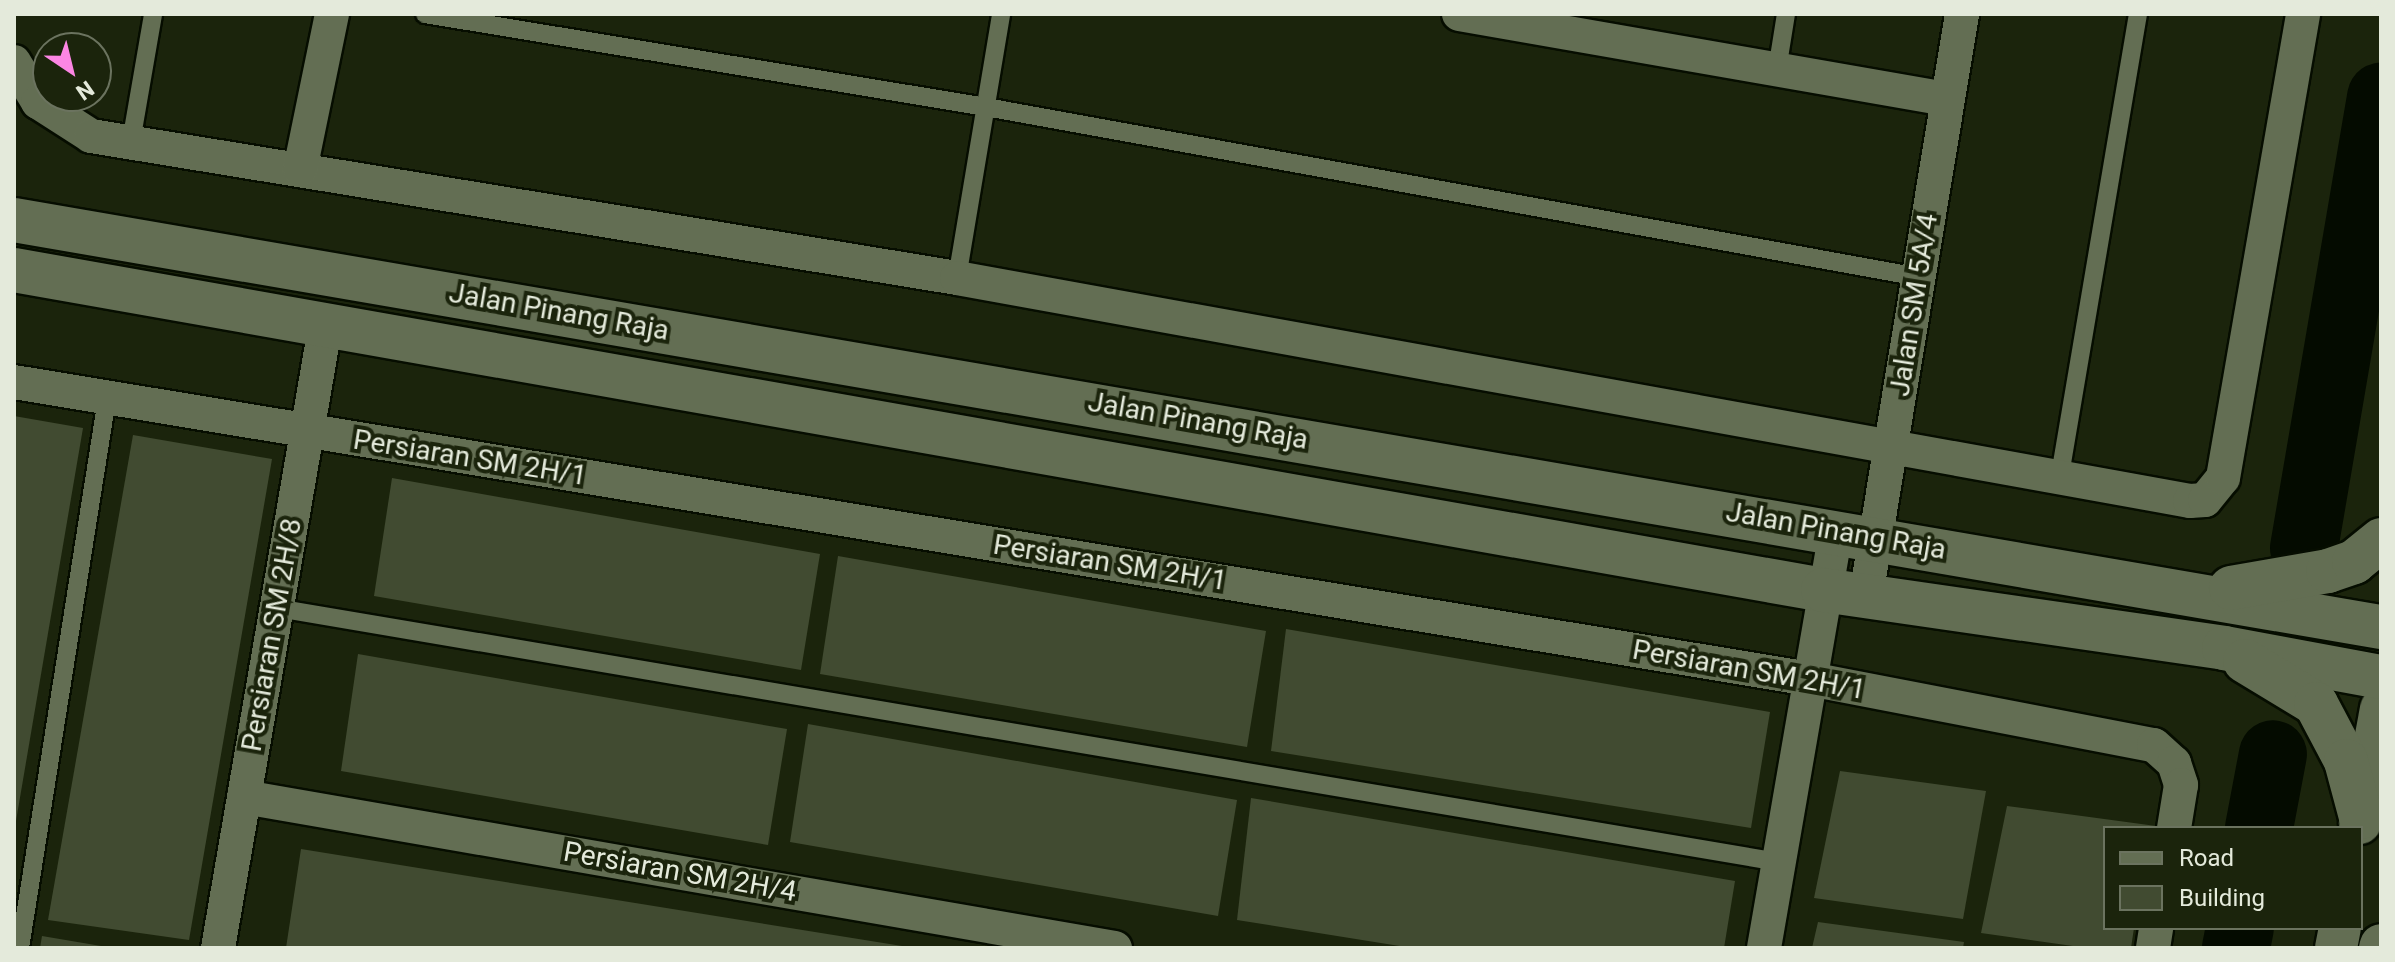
<!DOCTYPE html>
<style>
body{margin:0}
#map{position:relative;width:2395px;height:962px;overflow:hidden;background:#1b240c;font-family:Roboto,sans-serif}
div>[style]{position:absolute}
.river>*{height:68px;margin:-34px;padding:0 34px;transform-origin:34px;border-radius:34px;background:#040b00}
.building>*{inset:0;background:#414b31}
.roads{filter:drop-shadow(2px 0 #060d00) drop-shadow(-2px 0 #060d00) drop-shadow(0 2px #060d00) drop-shadow(0 -2px #060d00)}
.service>*{height:18px;margin:-9px;padding:0 9px;transform-origin:9px;border-radius:9px;background:#636e53}
.minor>*{height:34px;margin:-17px;padding:0 17px;transform-origin:17px;border-radius:17px;background:#636e53}
.tertiary>*{height:42px;margin:-21px;padding:0 21px;transform-origin:21px;border-radius:21px;background:#636e53}
.secondary>*{height:44px;margin:-22px;padding:0 22px;transform-origin:22px;border-radius:22px;background:#636e53}
span{translate:-50% -50%;white-space:nowrap;text-align:center;line-height:1.15;-webkit-text-stroke:8px #1b240c;paint-order:stroke}
.street-label{font-size:28px;color:#e4eadb}
.frame{position:absolute;inset:0;border:16px solid #e4eadb;pointer-events:none}
.legend{position:absolute;left:2103px;top:826px;width:260px;height:104px;box-sizing:border-box;background:#1b240c;border:2px solid #6b735f;margin:0;padding:10px 14px;list-style:none;font-size:24px;color:#e4eadb}
.legend li{display:flex;align-items:center;gap:16px;height:40px}
.legend b{width:40px;border:2px solid #6b735f}
.north{position:absolute;left:32px;top:32px;width:80px;height:80px;box-sizing:border-box;background:#1b240c;border:2px solid #6b735f;border-radius:50%;rotate:145deg;font-size:22px;font-weight:700;line-height:32px;text-align:center;color:#e4eadb}
.north::after{content:'';display:block;margin:auto;width:28px;height:36px;background:#fc86e4;clip-path:polygon(50% 0,100% 100%,50% 72%,0 100%)}
</style>
<div id="map">
<div class="river">
<div style="left:2304px;top:548px;width:458px;rotate:-80.3deg"></div>
<div style="left:2259px;top:828px;width:75px;rotate:-79.3deg"></div>
<div style="left:2236px;top:948px;width:20px;rotate:-79deg"></div>
</div>
<div class="building">
<div style="clip-path:polygon(14px 416px,83px 428px,16px 821px,14px 821px)"></div>
<div style="clip-path:polygon(133px 435px,272px 459px,189px 940px,48px 920px)"></div>
<div style="clip-path:polygon(392px 478px,820px 554px,801px 670px,374px 596px)"></div>
<div style="clip-path:polygon(838px 556px,1266px 631px,1247px 747px,820px 674px)"></div>
<div style="clip-path:polygon(1286px 629px,1770px 712px,1751px 828px,1271px 751px)"></div>
<div style="clip-path:polygon(358px 654px,787px 729px,768px 845px,341px 771px)"></div>
<div style="clip-path:polygon(808px 724px,1237px 800px,1218px 916px,790px 842px)"></div>
<div style="clip-path:polygon(1840px 771px,1986px 791px,1963px 919px,1814px 898px)"></div>
<div style="clip-path:polygon(1251px 798px,1735px 881px,1724px 948px,1412px 948px,1237px 920px)"></div>
<div style="clip-path:polygon(2007px 806px,2156px 826px,2105px 828px,2105px 928px,2134px 928px,2131px 948px,2087px 948px,1981px 933px)"></div>
<div style="clip-path:polygon(301px 849px,902px 946px,902px 948px,286px 948px)"></div>
<div style="clip-path:polygon(1818px 922px,1964px 942px,1963px 948px,1812px 948px)"></div>
<div style="clip-path:polygon(42px 936px,101px 946px,101px 948px,40px 948px)"></div>
</div>
<div class="roads">
<div class="service">
<div style="left:425px;top:14px;width:569px;rotate:9.41deg"></div>
<div style="left:986px;top:107px;width:948px;rotate:10.33deg"></div>
<div style="left:1777px;top:70px;width:57px;rotate:-80.9deg"></div>
<div style="left:131px;top:142px;width:130px;rotate:-80.2deg"></div>
<div style="left:957px;top:278px;width:268px;rotate:-80.5deg"></div>
<div style="left:2060px;top:475px;width:468px;rotate:-80.4deg"></div>
<div style="left:277px;top:608px;width:1522px;rotate:9.6deg"></div>
<div style="left:20px;top:948px;width:556px;rotate:-81deg"></div>
</div>
<div class="minor">
<div style="left:1459px;top:14px;width:496px;rotate:9.9deg"></div>
<div style="left:14px;top:62px;width:47px;rotate:59deg"></div>
<div style="left:38px;top:102px;width:63px;rotate:32.7deg"></div>
<div style="left:91px;top:136px;width:878px;rotate:9.31deg"></div>
<div style="left:957px;top:278px;width:1253px;rotate:10.25deg"></div>
<div style="left:2190px;top:501px;width:15px;rotate:-4deg"></div>
<div style="left:2205px;top:500px;width:28px;rotate:-51deg"></div>
<div style="left:2223px;top:478px;width:471px;rotate:-80.2deg"></div>
<div style="left:300px;top:170px;width:159px;rotate:-78.4deg"></div>
<div style="left:14px;top:382px;width:1820px;rotate:9.39deg"></div>
<div style="left:1810px;top:679px;width:350px;rotate:10.9deg"></div>
<div style="left:2154px;top:745px;width:27px;rotate:42deg"></div>
<div style="left:2174px;top:763px;width:23px;rotate:72deg"></div>
<div style="left:2181px;top:785px;width:44px;rotate:99.2deg"></div>
<div style="left:1866px;top:596px;width:590px;rotate:-80.63deg"></div>
<div style="left:244px;top:797px;width:884px;rotate:9.84deg"></div>
<div style="left:218px;top:948px;width:635px;rotate:-80.21deg"></div>
<div style="left:1764px;top:948px;width:423px;rotate:-80.2deg"></div>
<div style="left:2153px;top:948px;width:20px;rotate:-81deg"></div>
</div>
<div class="tertiary">
<div style="left:2360px;top:823px;width:116px;rotate:-79.6deg"></div>
<div style="left:2336px;top:948px;width:20px;rotate:-79deg"></div>
<div style="left:2380px;top:948px;width:3px;rotate:-72deg"></div>
</div>
<div class="secondary">
<div style="left:14px;top:220px;width:2402px;rotate:9.76deg"></div>
<div style="left:14px;top:270px;width:1837px;rotate:10.03deg"></div>
<div style="left:1823px;top:590px;width:405px;rotate:8.2deg"></div>
<div style="left:2224px;top:648px;width:160px;rotate:10.5deg"></div>
<div style="left:2231px;top:588px;width:98px;rotate:-9.9deg"></div>
<div style="left:2328px;top:571px;width:28px;rotate:-19deg"></div>
<div style="left:2354px;top:562px;width:35px;rotate:-39deg"></div>
<div style="left:2245px;top:661px;width:83px;rotate:31.2deg"></div>
<div style="left:2316px;top:704px;width:64px;rotate:62.2deg"></div>
<div style="left:2346px;top:761px;width:58px;rotate:75deg"></div>
</div>
</div>
<div class="street-label">
<span style="left:1914px;top:305px;rotate:-81deg">Jalan SM 5A/4</span>
<span style="left:559px;top:312px;rotate:10deg">Jalan Pinang Raja</span>
<span style="left:1198px;top:421px;rotate:10deg">Jalan Pinang Raja</span>
<span style="left:470px;top:458px;rotate:9deg">Persiaran SM 2H/1</span>
<span style="left:1836px;top:531px;rotate:10deg">Jalan Pinang Raja</span>
<span style="left:1110px;top:563px;rotate:9deg">Persiaran SM 2H/1</span>
<span style="left:272px;top:635px;rotate:-80deg">Persiaran SM 2H/8</span>
<span style="left:1749px;top:670px;rotate:10deg">Persiaran SM 2H/1</span>
<span style="left:680px;top:872px;rotate:10deg">Persiaran SM 2H/4</span>
</div>
<div class="frame"></div>
<ul class="legend">
<li><b style="height:10px;background:#636e53"></b>Road</li>
<li><b style="height:22px;background:#414b31"></b>Building</li>
</ul>
<div class="north">N</div>
</div>
